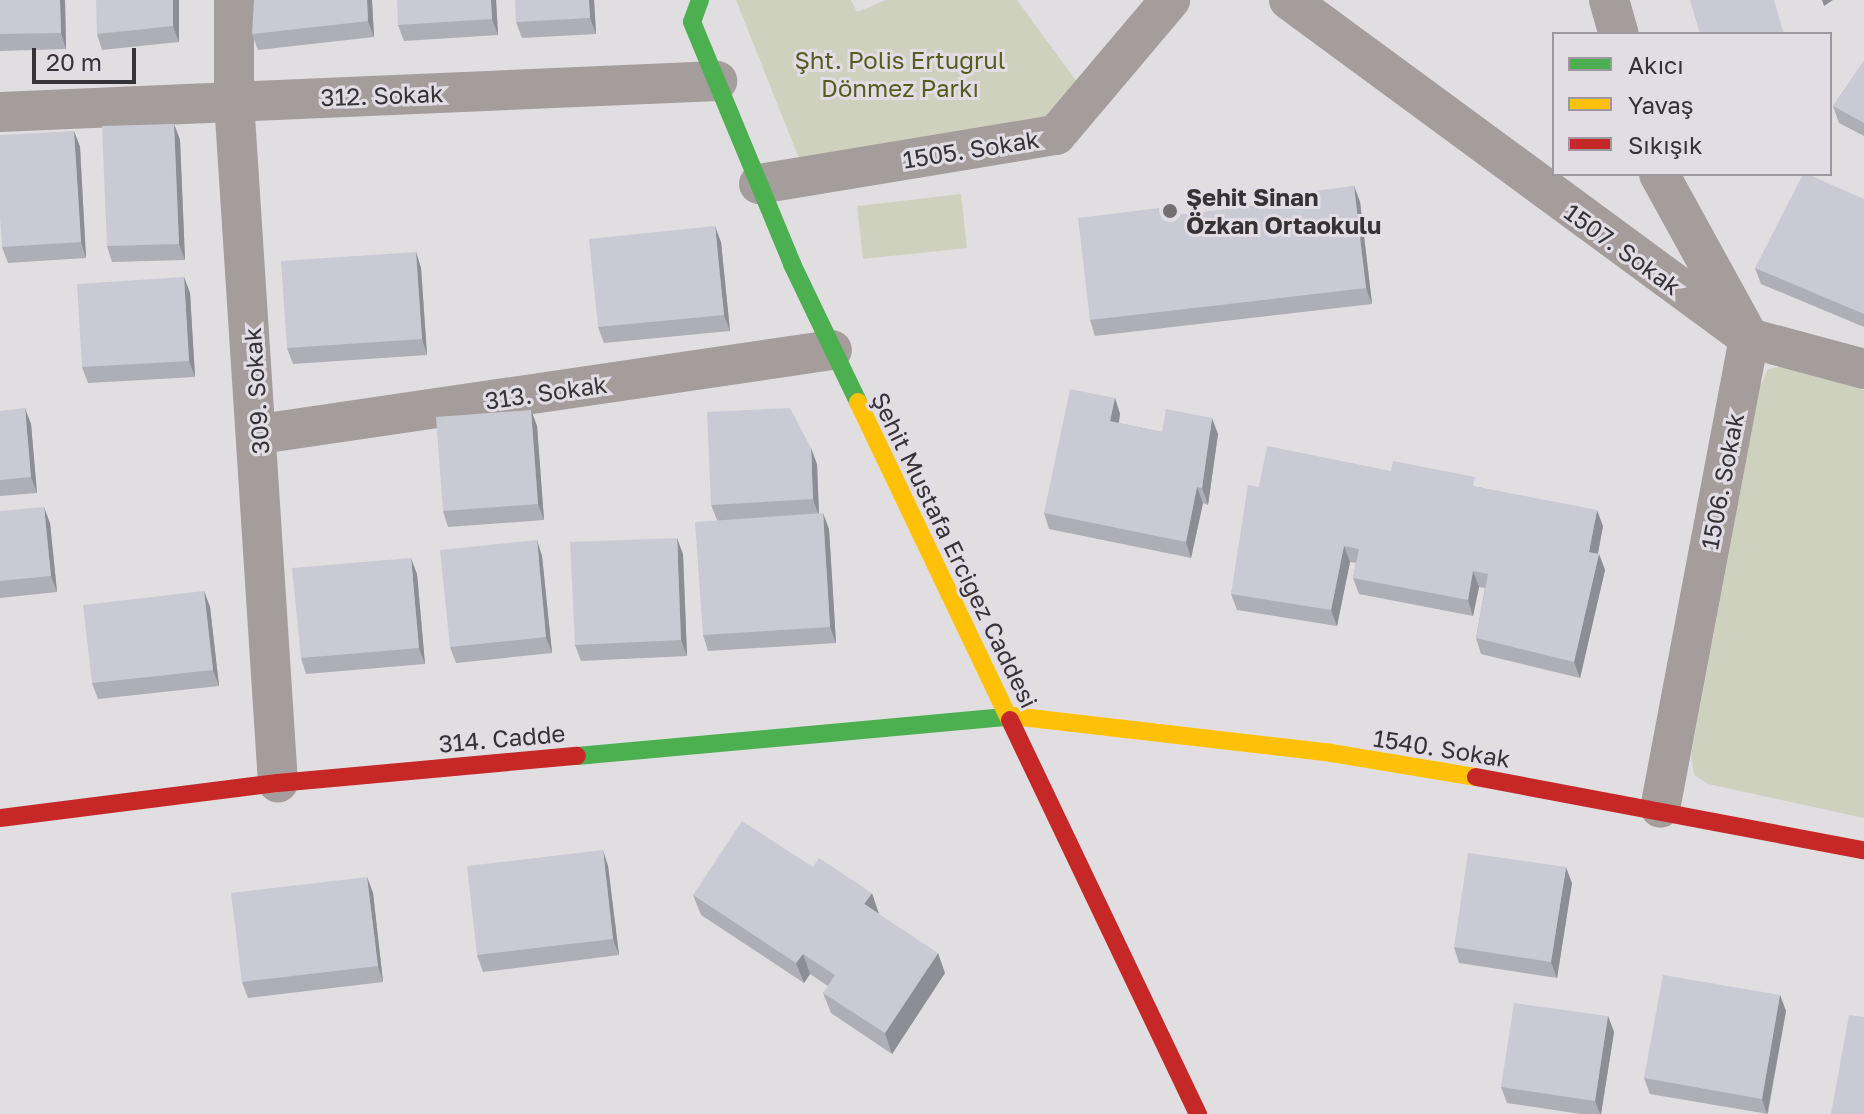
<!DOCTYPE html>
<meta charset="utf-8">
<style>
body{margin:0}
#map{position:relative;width:1864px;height:1114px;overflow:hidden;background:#e1dee2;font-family:"Golos Text",sans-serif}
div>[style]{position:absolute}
.green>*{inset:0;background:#cfd1bf}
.street>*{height:40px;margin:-20px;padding:0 20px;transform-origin:20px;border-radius:20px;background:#a59d9c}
.fast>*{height:18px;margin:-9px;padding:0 9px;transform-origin:9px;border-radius:9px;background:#4caf50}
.slow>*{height:18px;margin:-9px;padding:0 9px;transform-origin:9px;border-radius:9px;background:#ffc107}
.jam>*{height:18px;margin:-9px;padding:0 9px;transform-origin:9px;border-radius:9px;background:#c62828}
.wall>*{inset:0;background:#aeaeb7}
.shaded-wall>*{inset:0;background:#8d8d95}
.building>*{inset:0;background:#cacad5}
.dots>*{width:22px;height:22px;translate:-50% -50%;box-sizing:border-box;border:4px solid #e2dce4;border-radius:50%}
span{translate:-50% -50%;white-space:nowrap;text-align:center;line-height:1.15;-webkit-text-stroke:6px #e2dce4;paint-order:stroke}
.park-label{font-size:24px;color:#555c1d}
.street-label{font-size:24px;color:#353336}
.poi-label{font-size:24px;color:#353336;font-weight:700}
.left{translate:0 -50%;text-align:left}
.legend{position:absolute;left:1552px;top:32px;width:280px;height:144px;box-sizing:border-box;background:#e2dce4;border:2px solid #9d989e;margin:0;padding:10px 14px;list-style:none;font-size:24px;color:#353336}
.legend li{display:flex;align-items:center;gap:16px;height:40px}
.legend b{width:40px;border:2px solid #9d989e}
.scale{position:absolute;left:32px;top:48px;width:104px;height:36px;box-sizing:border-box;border:4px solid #353336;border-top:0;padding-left:10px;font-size:24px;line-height:28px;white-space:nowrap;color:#353336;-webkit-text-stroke:6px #e2dce4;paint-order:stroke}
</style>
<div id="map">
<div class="green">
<div style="clip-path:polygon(736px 0,851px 0,857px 12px,886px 0,1017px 0,1077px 82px,1050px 121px,802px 166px)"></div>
<div style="clip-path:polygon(961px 194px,967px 248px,863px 259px,857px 206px)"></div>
<div style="clip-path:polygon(1786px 366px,1864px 390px,1864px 818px,1708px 784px,1694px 775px,1691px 755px,1760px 387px,1768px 369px)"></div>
</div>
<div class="street">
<div style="left:234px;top:0;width:101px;rotate:90deg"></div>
<div style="left:234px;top:101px;width:683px;rotate:86.31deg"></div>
<div style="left:1289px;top:0;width:571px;rotate:36.31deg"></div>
<div style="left:1749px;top:338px;width:119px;rotate:15.1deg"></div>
<div style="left:1609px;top:0;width:35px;rotate:74deg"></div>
<div style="left:0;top:112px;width:718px;rotate:-2.48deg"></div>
<div style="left:1659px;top:174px;width:187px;rotate:61.2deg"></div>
<div style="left:1749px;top:338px;width:478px;rotate:100.7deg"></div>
<div style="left:759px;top:184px;width:301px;rotate:-9.4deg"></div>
<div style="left:1056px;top:135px;width:177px;rotate:-49.8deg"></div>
<div style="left:260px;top:434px;width:578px;rotate:-8.35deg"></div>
</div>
<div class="fast">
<div style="left:700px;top:0;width:23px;rotate:110deg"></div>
<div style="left:692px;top:22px;width:262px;rotate:67.5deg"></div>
<div style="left:792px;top:264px;width:153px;rotate:64.4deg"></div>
<div style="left:577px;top:756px;width:438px;rotate:-5.2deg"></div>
</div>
<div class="slow">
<div style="left:858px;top:402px;width:352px;rotate:64.5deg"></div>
<div style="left:1013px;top:716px;width:320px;rotate:6.6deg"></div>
<div style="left:1331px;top:753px;width:147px;rotate:9.4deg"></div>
</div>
<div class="jam">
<div style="left:1010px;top:720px;width:437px;rotate:64.5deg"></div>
<div style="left:1476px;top:777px;width:395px;rotate:10.7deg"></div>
<div style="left:0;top:818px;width:280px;rotate:-7.2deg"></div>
<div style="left:278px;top:783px;width:300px;rotate:-5.2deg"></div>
</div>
<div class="wall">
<div style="clip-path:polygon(0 0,65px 0,66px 49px,0 51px)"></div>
<div style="clip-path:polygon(179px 0,179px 42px,102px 50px,97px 34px)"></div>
<div style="clip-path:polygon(372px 0,374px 37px,258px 50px,252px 34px)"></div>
<div style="clip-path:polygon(496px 0,498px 35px,404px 41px,398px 25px)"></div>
<div style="clip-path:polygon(594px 0,596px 34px,522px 38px,516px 22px)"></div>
<div style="clip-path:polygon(1864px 61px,1864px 136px,1839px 123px,1833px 106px)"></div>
<div style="clip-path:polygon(174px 124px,180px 140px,185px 260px,112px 262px,107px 246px)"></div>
<div style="clip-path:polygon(74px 131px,80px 147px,86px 258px,8px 263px,2px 247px)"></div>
<div style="clip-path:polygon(1354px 186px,1360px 202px,1372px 304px,1095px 336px,1090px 320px,1159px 208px,1162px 217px,1264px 205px)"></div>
<div style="clip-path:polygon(1864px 199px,1864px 327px,1761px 284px,1755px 268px)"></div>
<div style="clip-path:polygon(721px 242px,730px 331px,604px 343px,598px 327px)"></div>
<div style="clip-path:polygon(416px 252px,421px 268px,427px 355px,293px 364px,287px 348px)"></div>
<div style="clip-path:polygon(184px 277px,190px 293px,195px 377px,88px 383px,82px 367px)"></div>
<div style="clip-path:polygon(1115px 398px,1120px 414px,1119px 423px,1162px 432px,1218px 434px,1208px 505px,1203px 503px,1191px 558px,1049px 529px,1044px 513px)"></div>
<div style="clip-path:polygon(531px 410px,537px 426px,544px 520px,448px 527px,443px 511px)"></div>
<div style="clip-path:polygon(0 411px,31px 424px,37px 493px,0 496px)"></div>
<div style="clip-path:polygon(817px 464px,819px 514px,829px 529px,836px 643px,708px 651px,703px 635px,717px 520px,711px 505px)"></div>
<div style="clip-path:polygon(1259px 487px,1479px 487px,1603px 526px,1598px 554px,1599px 554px,1605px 570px,1580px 678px,1481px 654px,1476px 638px,1485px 588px,1479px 587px,1473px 616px,1359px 594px,1353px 578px,1356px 563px,1350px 562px,1337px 626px,1237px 610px,1231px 594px)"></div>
<div style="clip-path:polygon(0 511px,50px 523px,57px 592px,0 598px)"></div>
<div style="clip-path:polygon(683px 554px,687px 656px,581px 661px,575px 645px)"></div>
<div style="clip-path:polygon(542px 556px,552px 653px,456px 663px,450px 647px)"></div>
<div style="clip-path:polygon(417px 574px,425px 664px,306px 674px,301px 658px)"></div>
<div style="clip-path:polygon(204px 591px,210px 607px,219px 686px,98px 699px,92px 683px)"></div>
<div style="clip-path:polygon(608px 866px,619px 955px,483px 972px,477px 955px)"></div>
<div style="clip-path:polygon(367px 877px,373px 893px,383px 982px,248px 998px,242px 982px)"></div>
<div style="clip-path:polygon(1572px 883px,1557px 978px,1459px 963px,1454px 947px)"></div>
<div style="clip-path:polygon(693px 895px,945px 973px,892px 1054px,831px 1013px,823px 993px,828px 986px,810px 974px,804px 983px,701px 915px)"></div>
<div style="clip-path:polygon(1780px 995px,1786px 1011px,1768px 1114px,1650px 1094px,1644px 1078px)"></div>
<div style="clip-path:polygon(1608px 1016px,1614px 1032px,1601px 1114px,1581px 1114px,1507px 1103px,1501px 1087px)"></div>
</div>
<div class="shaded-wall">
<div style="clip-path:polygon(60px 0,65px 0,66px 49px,61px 33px)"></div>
<div style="clip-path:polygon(173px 0,179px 0,179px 42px,173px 26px)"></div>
<div style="clip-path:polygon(367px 0,372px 0,374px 37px,368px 21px)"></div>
<div style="clip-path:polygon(491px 0,496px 0,498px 35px,492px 19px)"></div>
<div style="clip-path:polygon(589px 0,594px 0,596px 34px,590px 18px)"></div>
<div style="clip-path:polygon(1822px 0,1833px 0,1824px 6px)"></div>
<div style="clip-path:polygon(174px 124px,180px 140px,185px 260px,179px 244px)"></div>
<div style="clip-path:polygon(74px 131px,80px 147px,86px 258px,81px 242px)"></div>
<div style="clip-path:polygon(1354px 186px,1360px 202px,1372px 304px,1366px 288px)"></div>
<div style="clip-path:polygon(715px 226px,721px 242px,730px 331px,724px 315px)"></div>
<div style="clip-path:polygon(416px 252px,421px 268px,427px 355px,422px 339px)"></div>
<div style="clip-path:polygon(184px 277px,190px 293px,195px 377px,189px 361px)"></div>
<div style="clip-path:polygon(1115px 398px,1120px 414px,1116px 437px,1110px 421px)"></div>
<div style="clip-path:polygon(25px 408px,31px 424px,37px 493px,31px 477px)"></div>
<div style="clip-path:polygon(531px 410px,537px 426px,544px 520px,538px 504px)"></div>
<div style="clip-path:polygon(1212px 418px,1218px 434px,1208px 505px,1202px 488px)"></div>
<div style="clip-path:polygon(811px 448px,817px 464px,819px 516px,813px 499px)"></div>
<div style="clip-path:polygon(1197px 487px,1203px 503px,1191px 558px,1186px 542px)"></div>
<div style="clip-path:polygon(44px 507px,50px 523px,57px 592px,51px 576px)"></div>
<div style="clip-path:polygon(1597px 510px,1603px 526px,1595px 568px,1589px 552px)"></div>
<div style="clip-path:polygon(823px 513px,829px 529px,836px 643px,830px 627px)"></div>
<div style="clip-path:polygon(677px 538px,683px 554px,687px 656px,681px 640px)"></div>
<div style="clip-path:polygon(537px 540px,542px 556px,552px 653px,546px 637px)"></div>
<div style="clip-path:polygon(1344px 546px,1350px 562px,1337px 626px,1331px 610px)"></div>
<div style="clip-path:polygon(1599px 554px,1605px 570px,1580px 678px,1574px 662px)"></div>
<div style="clip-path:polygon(411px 558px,417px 574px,425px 664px,419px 648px)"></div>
<div style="clip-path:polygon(1473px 571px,1479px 587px,1473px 616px,1468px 600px)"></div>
<div style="clip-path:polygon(204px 591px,210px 607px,219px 686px,213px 670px)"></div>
<div style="clip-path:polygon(603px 850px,608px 866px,619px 955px,613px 939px)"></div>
<div style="clip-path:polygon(1566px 867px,1572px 883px,1557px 978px,1551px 962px)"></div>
<div style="clip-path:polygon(367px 877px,373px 893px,383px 982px,378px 966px)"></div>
<div style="clip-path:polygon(872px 893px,879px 914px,864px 904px)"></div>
<div style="clip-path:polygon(938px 953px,945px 973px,892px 1054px,885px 1033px)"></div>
<div style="clip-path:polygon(803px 954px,810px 974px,804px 983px,796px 963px)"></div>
<div style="clip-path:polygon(1780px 995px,1786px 1011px,1767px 1114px,1762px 1099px)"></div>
<div style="clip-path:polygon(1608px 1016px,1614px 1032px,1601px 1114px,1600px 1114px,1595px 1101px)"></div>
</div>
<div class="building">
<div style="clip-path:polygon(0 0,60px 0,61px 33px,0 34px)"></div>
<div style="clip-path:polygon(96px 0,173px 0,173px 26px,97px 34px)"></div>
<div style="clip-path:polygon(254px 0,367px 0,368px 21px,252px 34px)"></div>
<div style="clip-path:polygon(397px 0,491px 0,492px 19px,398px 25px)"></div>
<div style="clip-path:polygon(515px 0,589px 0,590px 18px,516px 22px)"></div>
<div style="clip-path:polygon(1690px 0,1774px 0,1784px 34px,1700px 34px)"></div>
<div style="clip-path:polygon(1864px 61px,1864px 123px,1833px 106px)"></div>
<div style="clip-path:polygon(174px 124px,179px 244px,107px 246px,102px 126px)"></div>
<div style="clip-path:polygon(74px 131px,81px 242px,2px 247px,0 216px,0 135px)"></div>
<div style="clip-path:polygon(1803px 174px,1807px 174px,1864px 199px,1864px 314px,1755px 268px)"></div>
<div style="clip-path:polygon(1354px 186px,1366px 288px,1090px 320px,1078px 218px,1159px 208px,1160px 217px,1264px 205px,1263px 197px)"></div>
<div style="clip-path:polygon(715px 226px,724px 315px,598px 327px,589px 239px)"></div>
<div style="clip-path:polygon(416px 252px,422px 339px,287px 348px,281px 261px)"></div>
<div style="clip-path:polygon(184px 277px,189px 361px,82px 367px,77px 284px)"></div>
<div style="clip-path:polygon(1070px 389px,1115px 398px,1110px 421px,1162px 432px,1166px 409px,1212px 418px,1202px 488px,1197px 487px,1186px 542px,1044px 513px)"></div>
<div style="clip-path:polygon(25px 408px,31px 477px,0 480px,0 411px)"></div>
<div style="clip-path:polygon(790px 408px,811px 448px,813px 499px,711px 505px,707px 412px)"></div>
<div style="clip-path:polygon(531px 410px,538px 504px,443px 511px,436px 417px)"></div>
<div style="clip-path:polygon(1267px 446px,1391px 471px,1393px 461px,1475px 477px,1473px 486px,1597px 510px,1589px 552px,1599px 554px,1574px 662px,1476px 638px,1488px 574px,1473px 571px,1468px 600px,1353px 578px,1359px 549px,1344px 546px,1331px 610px,1231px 594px,1248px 485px,1259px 487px)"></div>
<div style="clip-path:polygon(44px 507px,51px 576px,0 581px,0 511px)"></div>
<div style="clip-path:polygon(823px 513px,830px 627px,703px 635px,695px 522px)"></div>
<div style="clip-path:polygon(677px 538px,681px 640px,575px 645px,570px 542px)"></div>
<div style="clip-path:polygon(537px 540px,546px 637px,450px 647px,440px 550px)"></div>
<div style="clip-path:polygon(411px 558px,419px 648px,301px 658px,292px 568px)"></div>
<div style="clip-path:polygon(204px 591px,213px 670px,92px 683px,83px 605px)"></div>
<div style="clip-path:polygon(742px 821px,813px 867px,819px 858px,872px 893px,864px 904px,938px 953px,885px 1033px,823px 993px,835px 975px,803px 954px,796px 963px,693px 895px)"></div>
<div style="clip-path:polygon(603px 850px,613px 939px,477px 955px,467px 866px)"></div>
<div style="clip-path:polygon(1468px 853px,1566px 867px,1551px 962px,1454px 947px)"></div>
<div style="clip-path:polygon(367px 877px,378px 966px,242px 982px,231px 893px)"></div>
<div style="clip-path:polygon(1663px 975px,1780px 995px,1762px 1099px,1644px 1078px)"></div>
<div style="clip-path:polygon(1514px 1003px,1608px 1016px,1595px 1101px,1501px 1087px)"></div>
<div style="clip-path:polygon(1849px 1015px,1864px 1017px,1864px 1114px,1831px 1114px)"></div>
</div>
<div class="dots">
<div style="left:1170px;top:211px;background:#716f72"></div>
</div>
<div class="park-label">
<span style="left:900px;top:74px">Şht. Polis Ertuğrul<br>Dönmez Parkı</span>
</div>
<div class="street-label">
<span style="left:382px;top:95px;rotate:-2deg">312. Sokak</span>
<span style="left:971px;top:149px;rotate:-9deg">1505. Sokak</span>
<span style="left:1623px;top:249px;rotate:36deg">1507. Sokak</span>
<span style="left:256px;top:391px;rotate:-94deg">309. Sokak</span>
<span style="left:546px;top:392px;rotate:-8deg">313. Sokak</span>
<span style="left:1722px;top:481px;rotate:-79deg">1506. Sokak</span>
<span style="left:955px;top:550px;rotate:64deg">Şehit Mustafa Ercigez Caddesi</span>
<span style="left:502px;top:738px;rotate:-5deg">314. Cadde</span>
<span style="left:1442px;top:748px;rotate:9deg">1540. Sokak</span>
</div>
<div class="poi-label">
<span class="left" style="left:1186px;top:211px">Şehit Sinan<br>Özkan Ortaokulu</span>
</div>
<ul class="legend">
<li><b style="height:10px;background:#4caf50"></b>Akıcı</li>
<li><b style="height:10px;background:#ffc107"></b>Yavaş</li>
<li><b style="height:10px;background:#c62828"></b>Sıkışık</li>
</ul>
<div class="scale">20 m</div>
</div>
